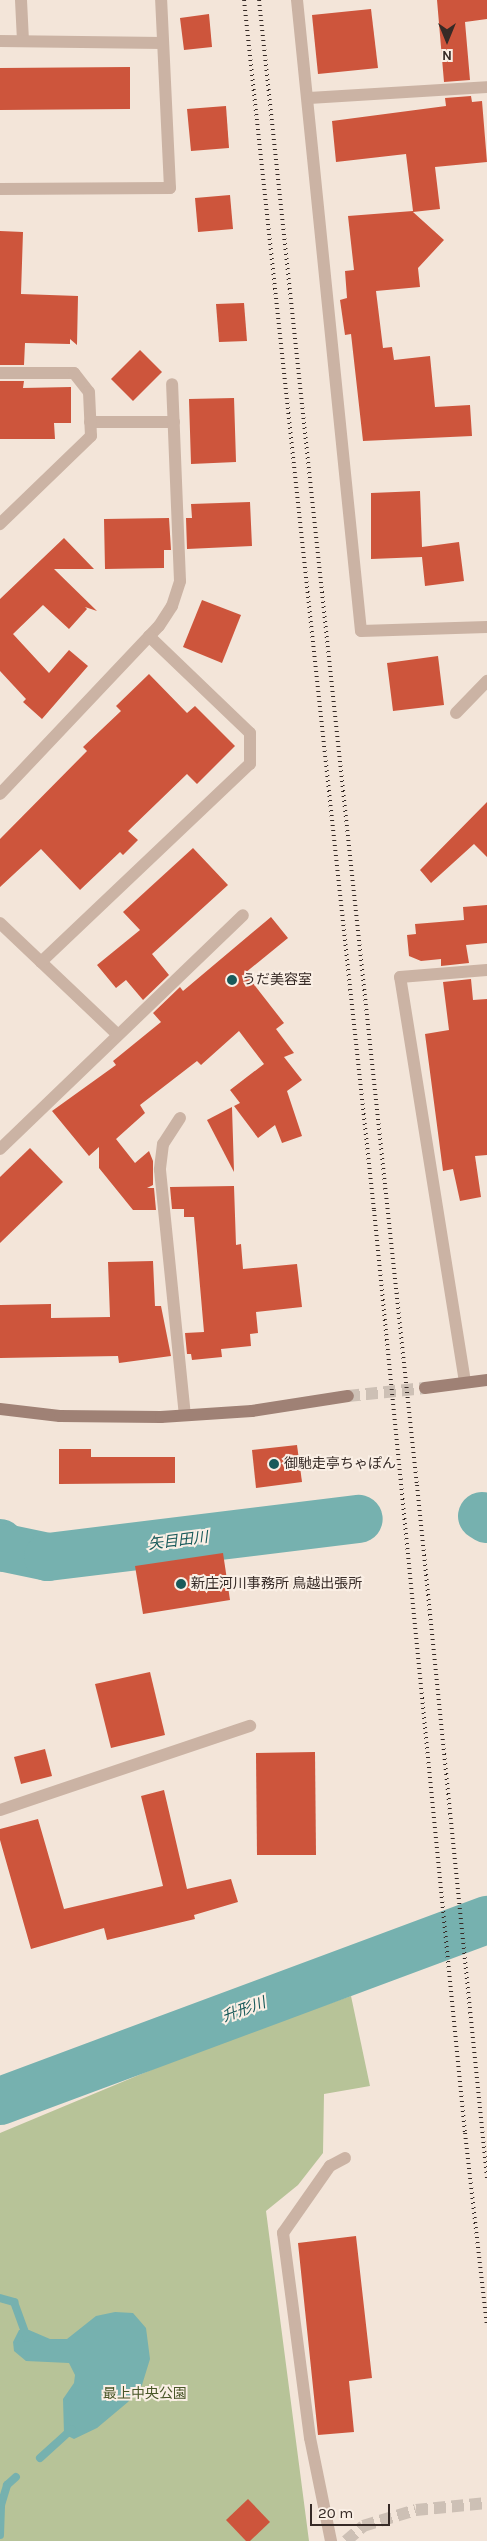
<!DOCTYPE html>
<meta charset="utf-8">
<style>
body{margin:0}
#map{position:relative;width:487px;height:2541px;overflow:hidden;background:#f3e5d9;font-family:Karla,"Noto Sans JP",sans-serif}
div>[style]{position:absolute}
.green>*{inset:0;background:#b7c398}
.water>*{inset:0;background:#76b1af}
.stream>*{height:8px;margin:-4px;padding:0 4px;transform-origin:4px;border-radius:4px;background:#76b1af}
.river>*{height:48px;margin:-24px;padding:0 24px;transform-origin:24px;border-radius:24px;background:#76b1af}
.building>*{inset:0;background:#cd553c}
.secondary-tunnel>*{height:12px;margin-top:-6px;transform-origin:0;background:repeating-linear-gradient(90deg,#cdc0b5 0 12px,transparent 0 18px)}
.lane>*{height:12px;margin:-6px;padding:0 6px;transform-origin:6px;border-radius:6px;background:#cbb3a4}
.street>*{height:12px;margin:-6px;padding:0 6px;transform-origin:6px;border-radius:6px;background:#cbb3a4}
.secondary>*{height:12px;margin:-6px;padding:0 6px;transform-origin:6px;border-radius:6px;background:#9f8175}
.rail>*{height:4px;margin-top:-2px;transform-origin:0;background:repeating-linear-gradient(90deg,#362a26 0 1px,transparent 0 5px)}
.dots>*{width:14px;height:14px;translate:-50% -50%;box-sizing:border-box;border:2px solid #faefe5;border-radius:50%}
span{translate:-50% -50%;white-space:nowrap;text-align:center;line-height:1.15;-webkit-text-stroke:4px #faefe5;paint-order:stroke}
.poi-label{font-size:14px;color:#362a26}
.left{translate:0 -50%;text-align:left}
.park-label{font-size:14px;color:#495628}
.water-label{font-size:15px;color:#195a5a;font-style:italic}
.north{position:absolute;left:422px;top:15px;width:50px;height:50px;-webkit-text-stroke:4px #faefe5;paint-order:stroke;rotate:180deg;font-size:14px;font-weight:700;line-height:20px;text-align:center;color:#362a26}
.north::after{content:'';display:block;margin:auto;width:18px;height:22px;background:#362a26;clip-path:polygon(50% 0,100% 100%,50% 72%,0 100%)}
.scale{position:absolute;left:310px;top:2504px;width:80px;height:22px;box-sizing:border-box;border:2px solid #362a26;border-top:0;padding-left:6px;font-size:15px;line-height:18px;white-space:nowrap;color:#362a26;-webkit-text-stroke:4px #faefe5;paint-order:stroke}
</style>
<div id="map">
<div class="green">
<div style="clip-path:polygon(351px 1996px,370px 2086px,324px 2094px,323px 2153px,298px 2185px,266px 2211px,309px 2541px,0 2541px,0 2133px,206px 2047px)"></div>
</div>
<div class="water">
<div style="clip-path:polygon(115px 2312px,133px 2313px,146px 2328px,150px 2359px,142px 2385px,128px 2402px,97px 2428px,74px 2439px,64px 2434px,63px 2399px,74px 2383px,75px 2375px,69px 2363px,26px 2361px,14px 2351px,13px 2342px,19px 2330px,29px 2330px,50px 2339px,67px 2339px,96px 2316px)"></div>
</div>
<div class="stream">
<div style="left:0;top:2298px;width:15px;rotate:16deg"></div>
<div style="left:14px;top:2302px;width:38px;rotate:70deg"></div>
<div style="left:40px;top:2458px;width:43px;rotate:-42.2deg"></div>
<div style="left:0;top:2535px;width:30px;rotate:-88deg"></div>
<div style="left:1px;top:2505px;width:21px;rotate:-73deg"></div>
<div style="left:7px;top:2485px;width:12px;rotate:-42deg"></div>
</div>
<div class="river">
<div style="left:482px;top:1516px;width:6px;rotate:31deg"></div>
<div style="left:0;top:1543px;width:7px;rotate:45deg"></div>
<div style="left:5px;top:1548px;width:44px;rotate:11.8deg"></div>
<div style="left:48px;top:1557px;width:313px;rotate:-7deg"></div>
<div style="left:0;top:2101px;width:520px;rotate:-20.39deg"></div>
</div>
<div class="building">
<div style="clip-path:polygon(437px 0,487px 0,487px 19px,465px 22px,470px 80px,444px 82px)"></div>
<div style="clip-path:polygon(371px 9px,378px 68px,318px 74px,312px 15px)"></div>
<div style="clip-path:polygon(209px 14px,212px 47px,184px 50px,180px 18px)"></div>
<div style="clip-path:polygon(130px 67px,130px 109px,0 110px,0 68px)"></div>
<div style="clip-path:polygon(471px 96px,472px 102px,482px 101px,487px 162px,435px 167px,440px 209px,413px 212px,444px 240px,418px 268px,420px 287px,376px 291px,383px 348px,392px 347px,394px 360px,430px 356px,435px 407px,470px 405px,472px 436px,363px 441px,351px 334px,345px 335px,340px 300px,347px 298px,345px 271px,354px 270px,348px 216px,413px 211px,406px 154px,336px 162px,332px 121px,446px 106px,445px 98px)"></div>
<div style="clip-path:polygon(226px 106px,229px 148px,191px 151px,187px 109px)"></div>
<div style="clip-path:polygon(230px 195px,233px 229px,198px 232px,195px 198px)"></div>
<div style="clip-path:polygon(0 231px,23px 232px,21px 294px,78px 296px,77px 345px,70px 339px,70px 344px,25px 343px,24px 365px,0 365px)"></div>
<div style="clip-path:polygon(244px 303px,247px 341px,219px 342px,216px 304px)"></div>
<div style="clip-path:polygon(140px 350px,162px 372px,133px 401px,111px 379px)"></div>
<div style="clip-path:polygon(0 381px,24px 381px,23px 388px,71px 387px,71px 423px,54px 423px,55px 439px,0 439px)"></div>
<div style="clip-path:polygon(234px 398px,236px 462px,191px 464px,189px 399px)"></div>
<div style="clip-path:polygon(420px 491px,422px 547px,459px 542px,464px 581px,425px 586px,422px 557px,371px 559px,371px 493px)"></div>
<div style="clip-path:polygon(250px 502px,252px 546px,187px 549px,186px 518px,192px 518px,191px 504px)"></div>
<div style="clip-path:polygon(169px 518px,171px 550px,164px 550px,164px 568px,105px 569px,104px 519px)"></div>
<div style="clip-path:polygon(64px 538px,94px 569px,54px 569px,97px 611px,85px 607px,87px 609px,69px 629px,43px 605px,13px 634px,49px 673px,69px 650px,88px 666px,42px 719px,23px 702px,26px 699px,0 671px,0 599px)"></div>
<div style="clip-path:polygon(202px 600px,241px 615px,222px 663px,183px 647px)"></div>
<div style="clip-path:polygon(438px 656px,444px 705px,393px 711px,387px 663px)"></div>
<div style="clip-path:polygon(149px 674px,187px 713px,195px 706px,235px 746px,197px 784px,187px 774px,128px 831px,138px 840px,123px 855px,120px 852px,80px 890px,41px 849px,0 887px,0 839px,87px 751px,83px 747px,121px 711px,116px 706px)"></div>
<div style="clip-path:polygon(487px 802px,487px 857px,474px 844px,431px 883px,420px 870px)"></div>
<div style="clip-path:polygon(193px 848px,228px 885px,152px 954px,169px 975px,143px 1000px,126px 980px,116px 988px,97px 965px,140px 930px,123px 912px)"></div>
<div style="clip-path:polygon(487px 905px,487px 943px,466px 945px,469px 963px,441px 966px,441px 959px,421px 961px,409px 956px,407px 935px,416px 934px,415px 924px,464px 920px,463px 907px)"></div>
<div style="clip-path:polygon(271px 917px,288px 938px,245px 973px,284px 1023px,276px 1029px,294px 1053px,284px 1057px,302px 1080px,287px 1091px,302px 1136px,282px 1143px,275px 1125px,258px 1138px,234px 1106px,240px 1103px,230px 1090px,264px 1064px,239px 1031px,201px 1065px,197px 1061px,140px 1105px,145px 1113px,116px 1139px,135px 1163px,149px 1151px,153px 1161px,153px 1185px,147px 1188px,154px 1188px,156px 1210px,133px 1210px,99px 1168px,99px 1147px,89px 1156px,52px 1111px,116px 1065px,113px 1061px,161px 1022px,153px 1013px,180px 987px,183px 991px)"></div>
<div style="clip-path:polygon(471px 979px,473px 1000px,487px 999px,487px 1155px,475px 1156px,481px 1197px,460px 1201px,453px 1169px,443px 1171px,425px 1034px,449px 1030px,443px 982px)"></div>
<div style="clip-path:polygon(232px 1107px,234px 1172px,207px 1120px)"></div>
<div style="clip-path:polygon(30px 1148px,63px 1182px,0 1243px,0 1177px)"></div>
<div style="clip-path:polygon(234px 1186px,236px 1245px,241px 1244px,243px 1269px,297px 1264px,302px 1307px,256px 1312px,258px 1333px,250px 1334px,251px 1346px,221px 1349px,222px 1357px,192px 1360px,191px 1354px,187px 1354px,185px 1333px,204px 1332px,194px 1217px,184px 1217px,184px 1209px,172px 1209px,170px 1187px)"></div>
<div style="clip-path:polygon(153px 1261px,155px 1306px,161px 1306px,171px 1356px,119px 1363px,118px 1356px,0 1358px,0 1305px,51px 1304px,51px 1318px,110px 1317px,108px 1262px)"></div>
<div style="clip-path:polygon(297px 1445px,302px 1482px,256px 1488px,252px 1450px)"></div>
<div style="clip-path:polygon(59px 1449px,91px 1449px,91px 1457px,175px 1457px,175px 1483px,59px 1484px)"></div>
<div style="clip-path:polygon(223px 1553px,230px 1600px,143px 1614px,135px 1566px)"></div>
<div style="clip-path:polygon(150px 1672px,165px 1735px,111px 1748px,95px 1684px)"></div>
<div style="clip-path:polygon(45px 1749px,52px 1776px,21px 1784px,14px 1757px)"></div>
<div style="clip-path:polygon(315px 1752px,316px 1855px,257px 1855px,256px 1753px)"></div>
<div style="clip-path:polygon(164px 1790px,187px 1889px,231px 1879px,238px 1902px,194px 1915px,195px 1919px,107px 1940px,104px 1928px,31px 1949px,0 1840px,0 1829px,38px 1819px,64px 1909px,163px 1886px,141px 1796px)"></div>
<div style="clip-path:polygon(356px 2236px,372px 2378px,349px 2381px,354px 2432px,318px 2435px,298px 2243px)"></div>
<div style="clip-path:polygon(248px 2499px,270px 2522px,250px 2541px,246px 2541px,226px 2520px)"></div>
</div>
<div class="secondary-tunnel">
<div style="left:348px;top:1396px;width:77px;rotate:-5.9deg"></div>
<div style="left:346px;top:2541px;width:23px;rotate:-41deg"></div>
<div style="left:363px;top:2526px;width:55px;rotate:-16.8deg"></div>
<div style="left:416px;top:2510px;width:71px;rotate:-5.6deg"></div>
</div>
<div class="lane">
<div style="left:21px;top:0;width:41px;rotate:87.2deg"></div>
<div style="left:90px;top:422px;width:84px"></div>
<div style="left:180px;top:1118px;width:31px;rotate:123deg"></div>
<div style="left:163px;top:1144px;width:26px;rotate:97deg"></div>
<div style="left:160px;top:1170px;width:246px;rotate:84.2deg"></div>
<div style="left:331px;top:2541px;width:105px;rotate:-101.5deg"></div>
<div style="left:310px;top:2438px;width:207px;rotate:-97.5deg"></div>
<div style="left:283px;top:2233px;width:82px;rotate:-55deg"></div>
<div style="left:330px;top:2166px;width:17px;rotate:-28deg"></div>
</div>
<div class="street">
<div style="left:297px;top:0;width:634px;rotate:84.21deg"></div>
<div style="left:361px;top:631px;width:126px;rotate:-1.8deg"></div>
<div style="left:0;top:41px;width:163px;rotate:0.7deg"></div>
<div style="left:309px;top:98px;width:178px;rotate:-3.5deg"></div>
<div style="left:0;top:189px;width:170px;rotate:-0.3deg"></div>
<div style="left:170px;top:188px;width:188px;rotate:-92.7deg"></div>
<div style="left:0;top:373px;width:74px"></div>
<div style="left:74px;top:373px;width:24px;rotate:52deg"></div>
<div style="left:89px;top:392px;width:44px;rotate:87.4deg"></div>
<div style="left:91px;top:436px;width:127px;rotate:136deg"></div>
<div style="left:456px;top:713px;width:45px;rotate:-45.9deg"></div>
<div style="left:0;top:794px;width:231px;rotate:-46.6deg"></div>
<div style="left:159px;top:626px;width:24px;rotate:-57deg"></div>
<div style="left:172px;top:606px;width:26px;rotate:-72deg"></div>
<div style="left:180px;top:581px;width:197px;rotate:-92.3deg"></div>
<div style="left:0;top:923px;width:161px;rotate:43.5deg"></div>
<div style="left:41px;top:962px;width:288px;rotate:-43.5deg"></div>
<div style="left:250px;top:764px;width:31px;rotate:-90deg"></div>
<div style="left:250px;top:733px;width:140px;rotate:-136.2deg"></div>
<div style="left:0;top:1149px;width:337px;rotate:-43.9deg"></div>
<div style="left:465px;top:1382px;width:410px;rotate:-99.1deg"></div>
<div style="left:400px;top:977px;width:87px;rotate:-4.6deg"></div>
<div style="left:0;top:1810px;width:264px;rotate:-18.6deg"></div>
</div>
<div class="secondary">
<div style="left:425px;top:1388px;width:63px;rotate:-7.4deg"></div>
<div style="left:0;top:1409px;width:60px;rotate:6.7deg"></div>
<div style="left:60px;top:1416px;width:101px;rotate:0.6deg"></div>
<div style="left:161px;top:1417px;width:91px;rotate:-3.8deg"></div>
<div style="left:252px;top:1411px;width:97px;rotate:-8.9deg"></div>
</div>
<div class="rail">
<div style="left:244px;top:0;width:1217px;rotate:83.87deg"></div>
<div style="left:374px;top:1210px;width:927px;rotate:84.37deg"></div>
<div style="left:465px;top:2133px;width:194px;rotate:83.5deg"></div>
<div style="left:259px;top:0;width:1493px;rotate:83.93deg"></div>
<div style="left:417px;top:1485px;width:697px;rotate:84.23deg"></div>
</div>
<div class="dots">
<div style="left:232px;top:980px;background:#195a5a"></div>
<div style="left:274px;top:1464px;background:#195a5a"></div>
<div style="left:181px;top:1584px;background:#195a5a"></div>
</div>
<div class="poi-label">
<span class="left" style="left:242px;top:980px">うだ美容室</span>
<span class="left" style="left:284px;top:1464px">御馳走亭ちゃぽん</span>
<span class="left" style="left:191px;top:1584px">新庄河川事務所 鳥越出張所</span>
</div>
<div class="park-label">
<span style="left:145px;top:2394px">最上中央公園</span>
</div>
<div class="water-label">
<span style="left:178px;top:1541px;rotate:-7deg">矢目田川</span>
<span style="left:244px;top:2010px;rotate:-20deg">升形川</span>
</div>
<div class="north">N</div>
<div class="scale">20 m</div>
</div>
